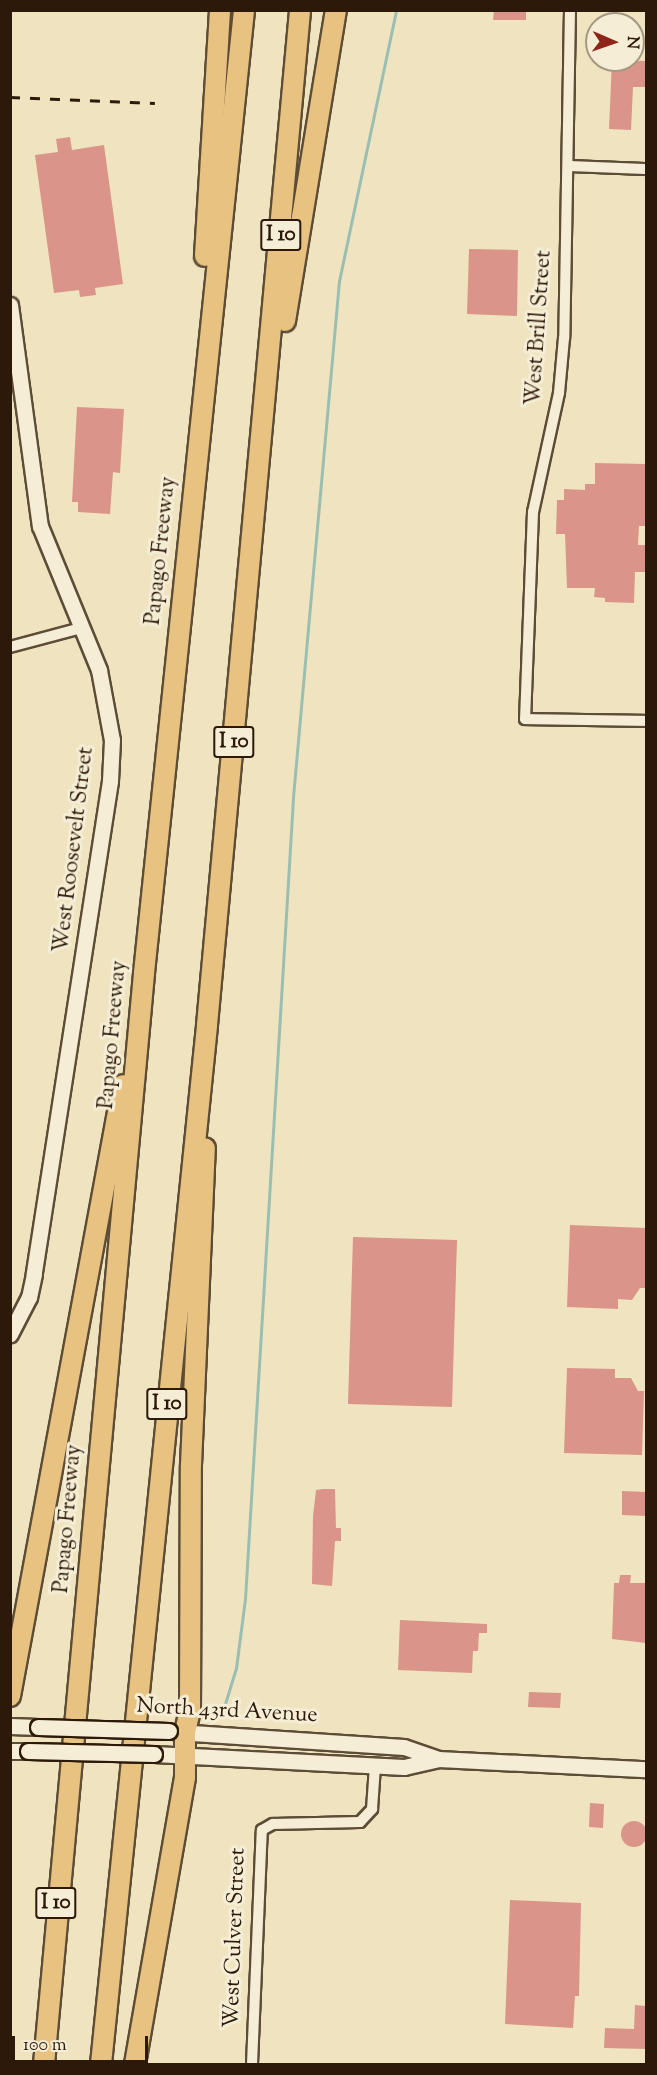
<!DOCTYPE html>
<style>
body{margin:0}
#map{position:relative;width:657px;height:2075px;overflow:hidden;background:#efe4bf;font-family:"Sorts Mill Goudy",serif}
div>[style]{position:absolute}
.stream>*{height:3px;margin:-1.5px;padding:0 1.5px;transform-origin:1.5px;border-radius:1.5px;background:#9abfb2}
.building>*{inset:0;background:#db9489}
.round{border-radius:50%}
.roads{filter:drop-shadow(2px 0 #5d4c36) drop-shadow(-2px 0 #5d4c36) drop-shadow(0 2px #5d4c36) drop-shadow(0 -2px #5d4c36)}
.street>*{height:10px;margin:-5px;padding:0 5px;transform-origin:5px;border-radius:5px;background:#f5edd5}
.secondary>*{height:15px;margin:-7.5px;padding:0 7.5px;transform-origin:7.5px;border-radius:7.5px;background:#f5edd5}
.highway>*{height:20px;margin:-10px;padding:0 10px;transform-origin:10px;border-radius:10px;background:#e8c280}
.rail>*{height:3px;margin-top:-1.5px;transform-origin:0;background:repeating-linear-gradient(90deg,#2c1909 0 10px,transparent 0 20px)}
.bridges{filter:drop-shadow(2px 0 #2c1909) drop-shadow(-2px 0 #2c1909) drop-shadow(0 2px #2c1909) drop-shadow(0 -2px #2c1909)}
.secondary-bridge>*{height:15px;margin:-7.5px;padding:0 7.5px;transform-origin:7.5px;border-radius:7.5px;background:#f5edd5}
span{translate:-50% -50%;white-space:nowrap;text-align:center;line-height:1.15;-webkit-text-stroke:6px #f5edd5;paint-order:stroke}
.shield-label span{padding:2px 4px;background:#f5edd5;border:2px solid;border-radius:4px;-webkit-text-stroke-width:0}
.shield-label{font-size:21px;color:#2c1909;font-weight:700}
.street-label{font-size:22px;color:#2c1909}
.frame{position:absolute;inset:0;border:12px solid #2c1909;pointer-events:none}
.north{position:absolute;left:585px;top:12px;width:60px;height:60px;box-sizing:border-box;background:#f5edd5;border:2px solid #a59883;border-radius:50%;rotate:92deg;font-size:16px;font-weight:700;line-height:24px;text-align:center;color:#2c1909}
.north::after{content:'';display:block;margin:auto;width:21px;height:27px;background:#8f2418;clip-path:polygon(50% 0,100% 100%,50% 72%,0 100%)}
.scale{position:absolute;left:12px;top:2036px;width:136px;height:27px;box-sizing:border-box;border:3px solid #2c1909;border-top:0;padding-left:8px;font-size:18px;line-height:21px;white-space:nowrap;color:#2c1909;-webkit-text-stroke:4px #f5edd5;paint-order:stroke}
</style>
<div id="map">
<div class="stream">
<div style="left:224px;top:1707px;width:41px;rotate:-72.9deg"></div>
<div style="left:236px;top:1668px;width:70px;rotate:-82.6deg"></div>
<div style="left:245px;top:1599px;width:803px;rotate:-86.57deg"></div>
<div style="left:293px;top:797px;width:518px;rotate:-84.91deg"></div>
<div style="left:339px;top:281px;width:277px;rotate:-78.1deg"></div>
</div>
<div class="building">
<div style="clip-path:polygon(494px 10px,526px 10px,526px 20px,493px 20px)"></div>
<div style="clip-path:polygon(612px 60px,646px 61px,646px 87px,633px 87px,631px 130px,609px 129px)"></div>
<div style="clip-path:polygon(70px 137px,72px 150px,104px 145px,123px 284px,95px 288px,96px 295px,80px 297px,79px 290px,54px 293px,35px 155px,58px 152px,56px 139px)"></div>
<div style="clip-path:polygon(469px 249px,518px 250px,517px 316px,467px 314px)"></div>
<div style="clip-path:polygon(77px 407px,124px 409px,120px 473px,113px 472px,110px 514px,78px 512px,78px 502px,72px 502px)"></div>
<div style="clip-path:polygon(595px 463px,646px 464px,646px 526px,639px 526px,638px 545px,646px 545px,646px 572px,635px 572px,634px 603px,605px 602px,605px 598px,594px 597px,595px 588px,567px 588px,565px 534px,556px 534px,557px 500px,564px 500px,564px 489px,585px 490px,585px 484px,595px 484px)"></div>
<div style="clip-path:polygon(570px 1225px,646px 1228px,646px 1288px,640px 1288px,632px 1300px,618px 1299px,618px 1309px,567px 1307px)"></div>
<div style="clip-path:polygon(353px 1237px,457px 1240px,452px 1407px,348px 1404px)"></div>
<div style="clip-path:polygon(567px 1368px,615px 1369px,615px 1378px,631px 1378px,638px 1391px,644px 1391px,642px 1455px,564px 1453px)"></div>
<div style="clip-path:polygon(323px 1489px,335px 1489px,336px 1528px,341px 1528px,341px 1541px,335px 1541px,332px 1586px,312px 1584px,313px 1516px,316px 1490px)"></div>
<div style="clip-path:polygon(622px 1491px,646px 1492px,646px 1516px,622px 1515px)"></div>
<div style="clip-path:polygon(620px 1575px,631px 1575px,630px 1583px,646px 1583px,646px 1643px,612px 1639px,614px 1583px,619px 1583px)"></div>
<div style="clip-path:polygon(400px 1620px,487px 1624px,487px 1633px,479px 1633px,478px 1651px,473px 1651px,472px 1673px,398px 1670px)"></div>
<div style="clip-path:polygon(529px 1692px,561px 1693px,560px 1708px,528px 1707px)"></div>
<div style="clip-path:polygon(590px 1803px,604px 1804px,603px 1828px,589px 1827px)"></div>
<div class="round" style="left:621px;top:1821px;width:26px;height:26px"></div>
<div style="clip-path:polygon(510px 1900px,581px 1903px,579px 1996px,575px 1996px,573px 2028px,505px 2024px)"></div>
<div style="clip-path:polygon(635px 2005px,646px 2006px,646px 2049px,604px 2048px,605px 2028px,634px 2029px)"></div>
</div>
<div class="roads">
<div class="street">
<div style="left:570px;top:10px;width:328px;rotate:91deg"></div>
<div style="left:564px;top:338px;width:55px;rotate:95.2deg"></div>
<div style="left:559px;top:393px;width:122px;rotate:102.3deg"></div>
<div style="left:533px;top:512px;width:207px;rotate:92.2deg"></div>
<div style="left:525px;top:719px;width:121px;rotate:0.9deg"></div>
<div style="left:568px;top:166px;width:78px;rotate:2.2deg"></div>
<div style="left:10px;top:647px;width:73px;rotate:-15deg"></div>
<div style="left:252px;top:2064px;width:234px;rotate:-87.6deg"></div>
<div style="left:262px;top:1830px;width:13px;rotate:-29deg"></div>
<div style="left:273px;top:1824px;width:87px;rotate:-1.3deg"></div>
<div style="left:360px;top:1822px;width:18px;rotate:-47deg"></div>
<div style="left:372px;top:1809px;width:43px;rotate:-86deg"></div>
</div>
<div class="secondary">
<div style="left:10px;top:305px;width:223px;rotate:82.3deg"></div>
<div style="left:40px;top:526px;width:156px;rotate:67.7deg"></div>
<div style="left:99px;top:670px;width:71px;rotate:79.5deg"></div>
<div style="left:112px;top:740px;width:41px;rotate:92.8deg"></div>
<div style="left:110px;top:781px;width:499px;rotate:98.8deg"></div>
<div style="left:34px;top:1274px;width:24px;rotate:102deg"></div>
<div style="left:29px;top:1297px;width:42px;rotate:117.2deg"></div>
<div style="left:10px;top:1726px;width:28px;rotate:2deg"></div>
<div style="left:177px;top:1732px;width:227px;rotate:3.8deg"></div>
<div style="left:404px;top:1747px;width:36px;rotate:19deg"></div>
<div style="left:10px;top:1751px;width:18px"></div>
<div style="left:154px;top:1754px;width:250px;rotate:3deg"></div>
<div style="left:404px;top:1767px;width:35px;rotate:-13deg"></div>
<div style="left:438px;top:1759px;width:208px;rotate:2.8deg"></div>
</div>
<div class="highway">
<div style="left:205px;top:256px;width:246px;rotate:-86.5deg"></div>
<div style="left:285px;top:321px;width:315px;rotate:-80.7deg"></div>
<div style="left:10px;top:1696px;width:621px;rotate:-79.52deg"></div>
<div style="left:44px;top:2064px;width:1096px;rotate:-84.76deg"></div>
<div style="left:144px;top:973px;width:968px;rotate:-84.07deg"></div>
<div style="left:101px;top:2064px;width:1044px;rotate:-84.17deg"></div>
<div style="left:207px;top:1025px;width:1019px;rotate:-84.76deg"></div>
<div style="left:135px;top:2064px;width:291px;rotate:-80.1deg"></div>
<div style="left:185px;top:1777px;width:45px;rotate:-90deg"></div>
<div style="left:185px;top:1732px;width:22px;rotate:-77deg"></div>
<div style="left:190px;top:1711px;width:246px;rotate:-89.8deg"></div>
<div style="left:191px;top:1465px;width:317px;rotate:-87.5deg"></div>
</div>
</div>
<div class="rail">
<div style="left:10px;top:97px;width:145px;rotate:2.4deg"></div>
</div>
<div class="bridges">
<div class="secondary-bridge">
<div style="left:38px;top:1727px;width:131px;rotate:1.7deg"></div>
<div style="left:28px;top:1751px;width:126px;rotate:1.4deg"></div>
</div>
</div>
<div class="shield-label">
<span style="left:281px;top:235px">I 10</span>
<span style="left:234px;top:742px">I 10</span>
<span style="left:167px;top:1404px">I 10</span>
<span style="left:56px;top:1903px">I 10</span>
</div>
<div class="street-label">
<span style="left:540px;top:328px;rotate:-86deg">West Brill Street</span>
<span style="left:162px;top:551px;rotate:-84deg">Papago Freeway</span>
<span style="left:75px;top:850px;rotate:-83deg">West Roosevelt Street</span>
<span style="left:114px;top:1035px;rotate:-85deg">Papago Freeway</span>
<span style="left:69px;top:1519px;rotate:-85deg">Papago Freeway</span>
<span style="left:227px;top:1712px;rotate:3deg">North 43rd Avenue</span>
<span style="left:236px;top:1938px;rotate:-88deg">West Culver Street</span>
</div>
<div class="frame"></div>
<div class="north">N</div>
<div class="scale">100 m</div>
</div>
